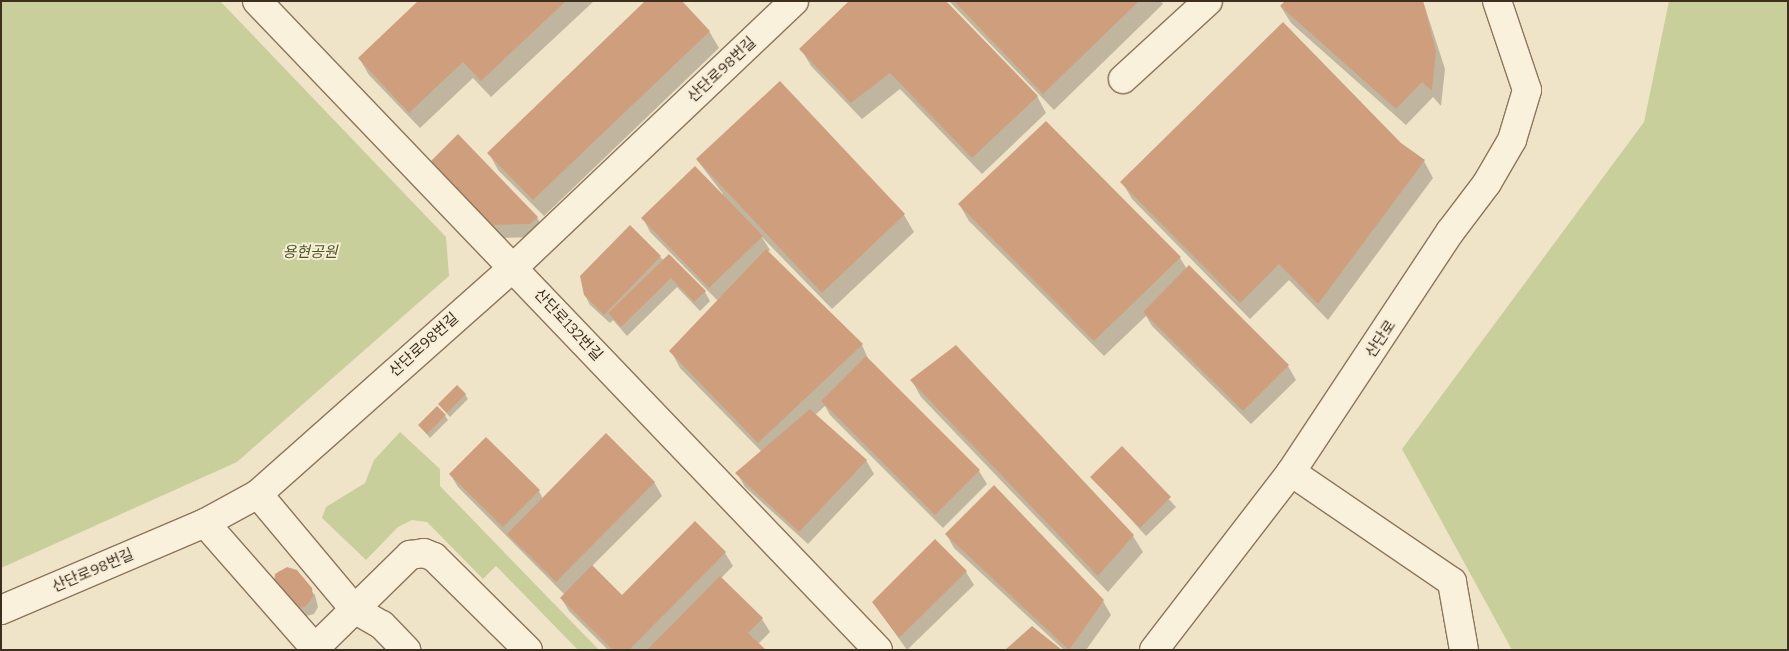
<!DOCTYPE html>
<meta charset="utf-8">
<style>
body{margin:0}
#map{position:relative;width:1789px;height:651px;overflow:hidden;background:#f0e4c8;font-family:Bitter,"Noto Sans KR",serif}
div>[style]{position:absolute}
.green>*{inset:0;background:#c9cf9b}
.shadow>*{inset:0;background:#0003}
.building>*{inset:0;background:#cf9f7d}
.roads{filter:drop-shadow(1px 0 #8d765c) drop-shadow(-1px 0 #8d765c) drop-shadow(0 1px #8d765c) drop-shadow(0 -1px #8d765c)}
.minor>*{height:28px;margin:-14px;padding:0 14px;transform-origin:14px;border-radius:14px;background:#faf1dc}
span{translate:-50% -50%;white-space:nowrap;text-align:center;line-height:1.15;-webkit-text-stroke:4px #f7eed8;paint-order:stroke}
.street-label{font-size:15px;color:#3d2e20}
.park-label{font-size:15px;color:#4d5a26;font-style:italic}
.frame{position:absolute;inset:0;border:2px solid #3d2e20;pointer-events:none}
</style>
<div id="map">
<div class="green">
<div style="clip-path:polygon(1px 1px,220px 1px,446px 237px,449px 276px,237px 462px,1px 568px)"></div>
<div style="clip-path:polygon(1669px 1px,1788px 1px,1788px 650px,1512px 650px,1402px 449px,1644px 122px)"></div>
<div style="clip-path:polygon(400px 432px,440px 469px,440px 486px,599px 650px,578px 650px,496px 566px,483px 579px,427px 522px,412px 520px,398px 527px,366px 560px,322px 518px,326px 507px,365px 483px,374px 460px)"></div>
</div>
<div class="shadow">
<div style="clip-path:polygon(420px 1px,594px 1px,491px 97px,473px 78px,420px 128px,369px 75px,359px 58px)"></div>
<div style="clip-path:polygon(949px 1px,1161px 1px,1163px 4px,1054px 110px)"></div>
<div style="clip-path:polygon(1286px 1px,1423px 1px,1445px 69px,1441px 106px,1433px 97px,1406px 125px,1291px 23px,1281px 7px)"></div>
<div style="clip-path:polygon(709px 31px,719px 48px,544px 216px,498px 170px,489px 153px)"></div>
<div style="clip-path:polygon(801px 49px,1037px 96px,1046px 113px,982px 174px,900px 89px,862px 119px,811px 66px)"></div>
<div style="clip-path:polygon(779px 82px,904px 215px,914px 232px,832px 309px,761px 236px,770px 250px,768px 252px,862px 345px,870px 363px,979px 471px,987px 484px,943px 528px,830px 415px,825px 406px,815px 415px,866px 460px,874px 474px,808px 544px,745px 487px,737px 473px,762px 452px,680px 368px,671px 351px,718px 301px,650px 232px,643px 218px,723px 194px,697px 160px)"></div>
<div style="clip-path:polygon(1046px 123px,1180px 258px,1187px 269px,1288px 366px,1296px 380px,1251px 424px,1152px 326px,1146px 316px,1104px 356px,969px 221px,959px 204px)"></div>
<div style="clip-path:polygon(1400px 144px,1424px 161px,1433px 178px,1328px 320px,1289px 280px,1250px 319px,1132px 199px,1122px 182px)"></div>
<div style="clip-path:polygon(431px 162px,537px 217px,544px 231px,538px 237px,500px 238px,439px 175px)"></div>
<div style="clip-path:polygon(660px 257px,705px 292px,710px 301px,700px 311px,677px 287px,627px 336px,613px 320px,610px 323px,590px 305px,585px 295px)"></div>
<div style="clip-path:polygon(912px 381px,1133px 536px,1143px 552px,1108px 592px,921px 397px)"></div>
<div style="clip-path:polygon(465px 394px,468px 399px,450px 417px,439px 405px)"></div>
<div style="clip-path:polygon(444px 414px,448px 420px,430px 438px,419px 425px)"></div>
<div style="clip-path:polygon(1122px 448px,1176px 507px,1146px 536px,1092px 477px)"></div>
<div style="clip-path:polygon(450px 474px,539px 491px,543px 499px,654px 482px,662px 496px,592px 566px,622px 597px,695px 523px,725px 553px,733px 566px,721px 578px,762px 619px,770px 632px,758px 644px,764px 650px,608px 650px,569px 611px,561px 598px,565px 595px,458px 487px)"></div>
<div style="clip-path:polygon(994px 487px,1103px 601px,1111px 615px,1086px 650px,1064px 650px,954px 548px,946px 534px)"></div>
<div style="clip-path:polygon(291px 569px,315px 595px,318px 607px,314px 614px,302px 617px,275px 584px,279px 571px)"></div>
<div style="clip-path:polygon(966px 572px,974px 585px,907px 650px,873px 602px)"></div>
</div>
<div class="building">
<div style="clip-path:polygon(418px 1px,566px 1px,481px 81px,463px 62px,409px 113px,358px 58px)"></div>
<div style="clip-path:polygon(645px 1px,682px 1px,710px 31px,533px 200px,487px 153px)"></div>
<div style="clip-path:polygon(849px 1px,946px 1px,1038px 96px,972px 158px,890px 73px,851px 103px,799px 49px)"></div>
<div style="clip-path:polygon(954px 1px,1139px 1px,1043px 94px)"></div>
<div style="clip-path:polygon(1285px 1px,1423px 1px,1436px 51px,1432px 91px,1422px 82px,1396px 109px,1280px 6px)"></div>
<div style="clip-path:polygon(1283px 22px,1401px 143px,1425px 160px,1318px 304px,1279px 264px,1240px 303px,1120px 182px)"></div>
<div style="clip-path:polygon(780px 81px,905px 214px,822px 293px,696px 159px)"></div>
<div style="clip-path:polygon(1046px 121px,1181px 257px,1094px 341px,958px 204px)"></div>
<div style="clip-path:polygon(458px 134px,538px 217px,530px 224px,491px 225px,430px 162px)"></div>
<div style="clip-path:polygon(695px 166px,763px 236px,709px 288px,641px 218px)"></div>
<div style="clip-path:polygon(630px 225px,661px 256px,604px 315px,584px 295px,580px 276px)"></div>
<div style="clip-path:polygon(766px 249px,863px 344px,758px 443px,669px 351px)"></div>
<div style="clip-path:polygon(669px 254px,706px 291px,694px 302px,671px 278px,621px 327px,608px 313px)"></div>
<div style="clip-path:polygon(1189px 265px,1289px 365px,1243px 411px,1143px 312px)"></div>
<div style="clip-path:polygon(956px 345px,1134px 535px,1098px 576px,910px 380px)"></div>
<div style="clip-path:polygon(866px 356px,980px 470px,935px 515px,821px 401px)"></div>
<div style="clip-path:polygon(457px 385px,466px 394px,447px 413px,438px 404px)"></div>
<div style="clip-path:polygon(437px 406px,446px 415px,427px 434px,418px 425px)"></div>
<div style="clip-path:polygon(810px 409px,867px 460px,799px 532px,735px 473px)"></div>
<div style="clip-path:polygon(606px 433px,655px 482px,556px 582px,507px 534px)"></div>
<div style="clip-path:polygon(486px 437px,540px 490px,503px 527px,449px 474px)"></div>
<div style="clip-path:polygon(1122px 446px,1171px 497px,1140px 528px,1090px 477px)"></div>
<div style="clip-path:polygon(994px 485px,1104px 600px,1069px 650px,945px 534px)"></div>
<div style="clip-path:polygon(695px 521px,726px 552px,629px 650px,613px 650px,560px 598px,592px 565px,622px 595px)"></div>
<div style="clip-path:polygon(935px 539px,967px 571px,899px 638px,872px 602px)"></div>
<div style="clip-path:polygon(287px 567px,297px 570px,312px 588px,313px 597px,305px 607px,295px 608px,274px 584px,275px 574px)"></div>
<div style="clip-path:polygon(720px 576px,763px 618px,748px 633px,766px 650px,647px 650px)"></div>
<div style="clip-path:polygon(1032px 626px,1062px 650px,1005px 650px)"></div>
</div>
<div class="roads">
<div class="minor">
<div style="left:257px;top:1px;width:898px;rotate:46.26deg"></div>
<div style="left:1123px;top:79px;width:115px;rotate:-42.5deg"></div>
<div style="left:1291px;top:472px;width:195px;rotate:34.3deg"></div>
<div style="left:1452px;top:582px;width:69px;rotate:80deg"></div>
<div style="left:258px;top:494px;width:150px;rotate:50.1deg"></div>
<div style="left:354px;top:609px;width:32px;rotate:30deg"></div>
<div style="left:382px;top:625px;width:35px;rotate:46deg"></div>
<div style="left:205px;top:523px;width:167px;rotate:48.7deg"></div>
<div style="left:1px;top:610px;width:222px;rotate:-23.1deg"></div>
<div style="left:205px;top:523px;width:60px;rotate:-28.7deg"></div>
<div style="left:258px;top:494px;width:342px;rotate:-41.6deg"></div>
<div style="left:514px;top:267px;width:386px;rotate:-43.5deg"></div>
<div style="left:313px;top:650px;width:136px;rotate:-44.4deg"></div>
<div style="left:410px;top:555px;width:14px;rotate:-8deg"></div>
<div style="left:424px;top:553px;width:11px;rotate:22deg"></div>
<div style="left:434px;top:557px;width:132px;rotate:44.7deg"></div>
<div style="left:1154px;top:650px;width:225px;rotate:-52.4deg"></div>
<div style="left:1291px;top:472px;width:288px;rotate:-56.5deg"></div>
<div style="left:1450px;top:232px;width:61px;rotate:-52.9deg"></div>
<div style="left:1487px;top:183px;width:50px;rotate:-59.8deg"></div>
<div style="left:1512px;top:140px;width:52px;rotate:-73.3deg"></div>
<div style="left:1527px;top:90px;width:94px;rotate:-108.6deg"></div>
</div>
</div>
<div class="street-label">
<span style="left:722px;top:70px;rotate:-43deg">산단로98번길</span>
<span style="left:568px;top:325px;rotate:47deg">산단로132번길</span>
<span style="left:1381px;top:339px;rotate:-56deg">산단로</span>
<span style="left:424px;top:345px;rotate:-42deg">산단로98번길</span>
<span style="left:93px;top:571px;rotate:-23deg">산단로98번길</span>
</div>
<div class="park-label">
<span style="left:310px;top:253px">용현공원</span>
</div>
<div class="frame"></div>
</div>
